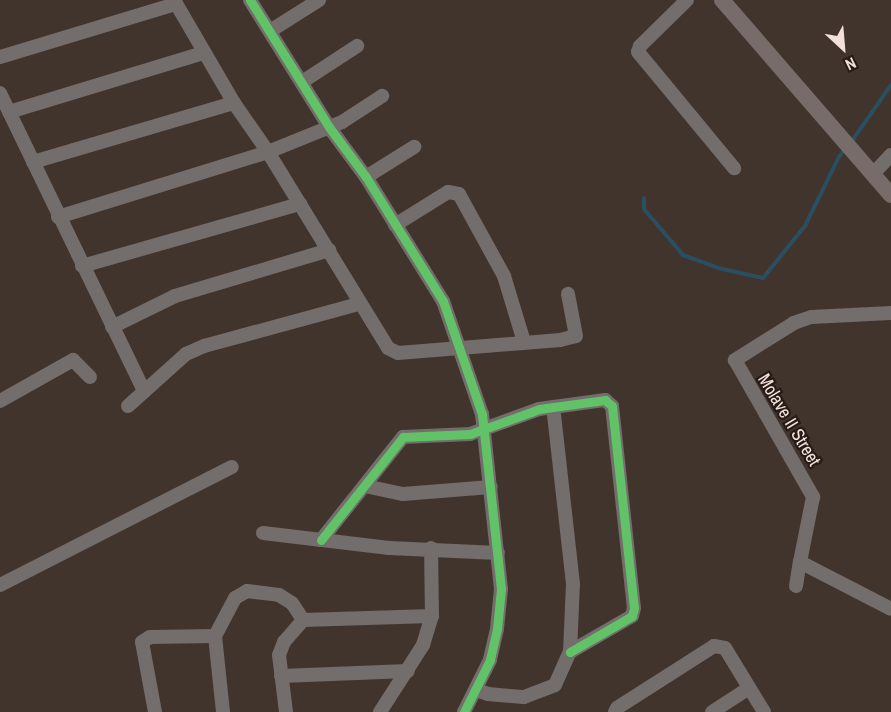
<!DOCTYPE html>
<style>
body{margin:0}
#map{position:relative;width:891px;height:712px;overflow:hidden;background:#41342d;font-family:"Archivo Narrow",sans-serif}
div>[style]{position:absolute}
.stream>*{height:4px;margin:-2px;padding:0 2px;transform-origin:2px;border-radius:2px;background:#294f61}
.minor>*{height:14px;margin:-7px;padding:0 7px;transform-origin:7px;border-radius:7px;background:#736d6c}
.major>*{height:16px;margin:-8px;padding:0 8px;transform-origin:8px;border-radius:8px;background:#776c6a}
.cycleway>*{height:9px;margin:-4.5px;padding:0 4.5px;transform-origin:4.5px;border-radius:4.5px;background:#61c268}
span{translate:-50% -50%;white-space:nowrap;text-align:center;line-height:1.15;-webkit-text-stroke:4.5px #261b16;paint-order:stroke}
.street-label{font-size:18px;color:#f1e1da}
.north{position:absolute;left:813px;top:18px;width:60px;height:60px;-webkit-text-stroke:4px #261b16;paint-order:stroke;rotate:154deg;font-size:16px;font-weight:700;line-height:24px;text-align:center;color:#f1e1da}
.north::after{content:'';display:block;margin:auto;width:21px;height:27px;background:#f1e1da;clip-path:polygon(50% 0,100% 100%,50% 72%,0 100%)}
</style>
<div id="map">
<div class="stream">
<div style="left:852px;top:141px;width:68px;rotate:-55.1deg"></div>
<div style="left:644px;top:198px;width:11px;rotate:90deg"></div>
<div style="left:644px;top:209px;width:60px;rotate:49.7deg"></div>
<div style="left:683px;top:255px;width:37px;rotate:20deg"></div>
<div style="left:718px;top:268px;width:46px;rotate:12.5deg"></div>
<div style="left:763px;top:278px;width:67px;rotate:-51.1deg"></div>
<div style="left:805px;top:226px;width:77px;rotate:-63.8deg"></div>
<div style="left:839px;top:157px;width:10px;rotate:-53deg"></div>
</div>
<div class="minor">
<div style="left:174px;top:0;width:119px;rotate:59.8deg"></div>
<div style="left:234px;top:103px;width:60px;rotate:55.2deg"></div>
<div style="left:268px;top:152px;width:230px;rotate:58.5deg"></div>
<div style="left:388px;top:348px;width:11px;rotate:27deg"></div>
<div style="left:398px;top:353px;width:163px;rotate:-4.6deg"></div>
<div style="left:560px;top:340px;width:16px;rotate:-14deg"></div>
<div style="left:576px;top:336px;width:43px;rotate:-100.8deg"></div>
<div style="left:250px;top:0;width:150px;rotate:58.1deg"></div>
<div style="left:329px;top:127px;width:62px;rotate:53.5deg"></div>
<div style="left:366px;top:177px;width:146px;rotate:58.2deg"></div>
<div style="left:443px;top:301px;width:120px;rotate:71deg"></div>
<div style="left:482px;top:414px;width:176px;rotate:83.8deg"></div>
<div style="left:501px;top:589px;width:40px;rotate:95.7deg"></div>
<div style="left:497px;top:629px;width:32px;rotate:103deg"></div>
<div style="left:490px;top:660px;width:58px;rotate:116.6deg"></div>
<div style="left:687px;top:0;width:66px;rotate:135.6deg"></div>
<div style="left:640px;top:46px;width:6px;rotate:108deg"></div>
<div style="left:638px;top:52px;width:151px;rotate:50.4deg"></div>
<div style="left:270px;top:31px;width:58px;rotate:-32.3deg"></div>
<div style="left:0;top:57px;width:184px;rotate:-16.8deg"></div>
<div style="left:302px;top:82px;width:66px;rotate:-33.2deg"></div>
<div style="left:0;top:93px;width:331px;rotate:64.2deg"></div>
<div style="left:9px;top:112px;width:203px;rotate:-16.9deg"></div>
<div style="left:33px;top:162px;width:209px;rotate:-16.4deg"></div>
<div style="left:873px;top:174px;width:26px;rotate:-47deg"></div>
<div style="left:366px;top:177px;width:57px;rotate:-32deg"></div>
<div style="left:58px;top:217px;width:220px;rotate:-17.2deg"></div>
<div style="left:268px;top:152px;width:80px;rotate:-22.1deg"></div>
<div style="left:342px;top:122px;width:48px;rotate:-33deg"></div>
<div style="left:395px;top:225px;width:62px;rotate:-31.9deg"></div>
<div style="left:448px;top:192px;width:11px;rotate:10deg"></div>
<div style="left:459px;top:194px;width:94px;rotate:61.2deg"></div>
<div style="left:504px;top:276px;width:69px;rotate:73.1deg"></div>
<div style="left:82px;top:266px;width:227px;rotate:-15.9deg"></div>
<div style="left:891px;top:313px;width:80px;rotate:177.1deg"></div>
<div style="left:811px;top:317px;width:18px;rotate:161deg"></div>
<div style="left:794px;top:323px;width:70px;rotate:147.9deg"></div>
<div style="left:735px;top:360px;width:158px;rotate:60.3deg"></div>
<div style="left:813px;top:497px;width:66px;rotate:101.3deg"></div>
<div style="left:800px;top:562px;width:102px;rotate:27.3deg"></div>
<div style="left:112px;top:327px;width:70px;rotate:-26.2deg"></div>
<div style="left:175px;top:296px;width:161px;rotate:-16.6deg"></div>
<div style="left:0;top:401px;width:84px;rotate:-29.3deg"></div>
<div style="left:73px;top:360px;width:24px;rotate:45deg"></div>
<div style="left:128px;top:406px;width:78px;rotate:-41.9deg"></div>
<div style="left:186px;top:354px;width:20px;rotate:-24deg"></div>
<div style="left:204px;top:346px;width:161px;rotate:-15.2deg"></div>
<div style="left:365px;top:486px;width:39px;rotate:12deg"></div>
<div style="left:403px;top:494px;width:88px;rotate:-4.5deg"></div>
<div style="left:263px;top:533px;width:127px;rotate:6.8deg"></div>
<div style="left:389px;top:548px;width:109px;rotate:2.6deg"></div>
<div style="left:321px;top:540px;width:132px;rotate:-51.5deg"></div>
<div style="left:403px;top:437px;width:67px;rotate:-2.6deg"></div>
<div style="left:470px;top:434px;width:73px;rotate:-19.9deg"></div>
<div style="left:539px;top:409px;width:67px;rotate:-7.8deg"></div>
<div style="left:605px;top:400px;width:9px;rotate:41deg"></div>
<div style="left:612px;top:406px;width:203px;rotate:83.8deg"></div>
<div style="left:634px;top:608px;width:8px;rotate:104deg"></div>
<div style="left:632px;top:616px;width:72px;rotate:149.9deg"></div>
<div style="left:0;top:585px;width:260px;rotate:-27deg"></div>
<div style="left:796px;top:586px;width:24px;rotate:-81deg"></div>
<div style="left:281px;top:676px;width:127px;rotate:-2.3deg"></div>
<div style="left:476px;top:690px;width:13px;rotate:18deg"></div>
<div style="left:488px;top:694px;width:36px;rotate:5deg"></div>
<div style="left:524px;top:697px;width:33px;rotate:-21deg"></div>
<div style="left:555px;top:685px;width:36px;rotate:-66deg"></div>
<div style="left:570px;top:652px;width:68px;rotate:-87.5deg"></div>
<div style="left:573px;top:584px;width:178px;rotate:-96.4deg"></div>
<div style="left:155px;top:712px;width:71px;rotate:-100.5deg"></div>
<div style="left:142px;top:642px;width:9px;rotate:-32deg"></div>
<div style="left:150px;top:637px;width:65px;rotate:-0.9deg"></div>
<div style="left:223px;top:712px;width:76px;rotate:-96deg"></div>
<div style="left:215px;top:636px;width:43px;rotate:-62.2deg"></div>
<div style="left:235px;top:598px;width:14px;rotate:-30deg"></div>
<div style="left:247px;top:591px;width:32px;rotate:7deg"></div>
<div style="left:279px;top:595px;width:15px;rotate:32deg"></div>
<div style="left:292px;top:603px;width:20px;rotate:57deg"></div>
<div style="left:286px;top:712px;width:57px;rotate:-97deg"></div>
<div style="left:279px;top:655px;width:14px;rotate:-69deg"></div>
<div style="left:284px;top:642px;width:29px;rotate:-49deg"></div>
<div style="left:303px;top:620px;width:129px;rotate:-1.8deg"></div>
<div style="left:380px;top:712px;width:80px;rotate:-57.3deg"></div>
<div style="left:423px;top:645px;width:30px;rotate:-73deg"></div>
<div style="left:432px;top:616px;width:68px;rotate:-90.8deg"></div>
<div style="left:615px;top:712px;width:4px;rotate:-63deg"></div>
<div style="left:617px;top:708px;width:115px;rotate:-32.6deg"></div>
<div style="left:714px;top:646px;width:11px;rotate:10deg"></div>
<div style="left:725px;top:648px;width:75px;rotate:58.6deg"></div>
<div style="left:712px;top:712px;width:44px;rotate:-33deg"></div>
</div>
<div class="major">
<div style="left:722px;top:0;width:258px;rotate:49.1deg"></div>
</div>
<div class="cycleway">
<div style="left:250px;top:0;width:150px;rotate:58.1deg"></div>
<div style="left:329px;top:127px;width:62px;rotate:53.5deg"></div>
<div style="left:366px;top:177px;width:146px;rotate:58.2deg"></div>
<div style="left:443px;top:301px;width:120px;rotate:71deg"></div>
<div style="left:482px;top:414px;width:176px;rotate:83.8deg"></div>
<div style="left:501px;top:589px;width:40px;rotate:95.7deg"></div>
<div style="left:497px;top:629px;width:32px;rotate:103deg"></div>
<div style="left:490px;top:660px;width:58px;rotate:116.6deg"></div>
<div style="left:321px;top:540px;width:132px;rotate:-51.5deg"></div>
<div style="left:403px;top:437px;width:67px;rotate:-2.6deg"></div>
<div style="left:470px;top:434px;width:73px;rotate:-19.9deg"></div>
<div style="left:539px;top:409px;width:67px;rotate:-7.8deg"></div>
<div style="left:605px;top:400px;width:9px;rotate:41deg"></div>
<div style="left:612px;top:406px;width:203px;rotate:83.8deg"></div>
<div style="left:634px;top:608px;width:8px;rotate:104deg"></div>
<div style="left:632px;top:616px;width:72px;rotate:149.9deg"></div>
</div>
<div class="street-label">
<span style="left:789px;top:420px;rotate:59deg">Molave II Street</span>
</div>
<div class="north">N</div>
</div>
